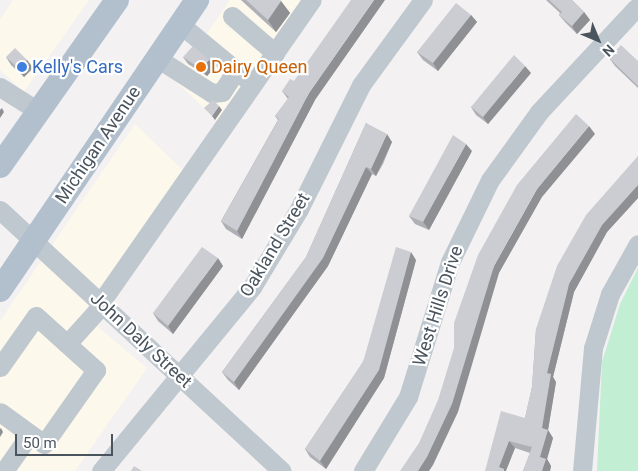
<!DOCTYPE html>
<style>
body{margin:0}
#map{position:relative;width:638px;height:471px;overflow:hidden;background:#f3f1f1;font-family:Roboto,sans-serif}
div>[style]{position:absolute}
.commercial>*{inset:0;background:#fcf8ec}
.green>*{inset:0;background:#c2eed4}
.minor>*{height:19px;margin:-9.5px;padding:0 9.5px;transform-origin:9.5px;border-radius:9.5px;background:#bfc8cf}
.major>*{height:24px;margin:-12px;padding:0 12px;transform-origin:12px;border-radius:12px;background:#b2c0ce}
.wall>*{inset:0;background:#afb0b5}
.shaded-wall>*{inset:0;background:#8e9094}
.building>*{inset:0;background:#cbcdd3}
.dots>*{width:14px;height:14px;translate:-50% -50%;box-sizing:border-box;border:2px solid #fff;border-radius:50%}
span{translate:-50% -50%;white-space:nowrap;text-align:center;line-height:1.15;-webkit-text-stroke:4.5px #fff;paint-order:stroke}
.shop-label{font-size:18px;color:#366cbe}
.left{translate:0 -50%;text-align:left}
.food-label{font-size:18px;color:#c56008}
.street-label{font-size:18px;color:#49545e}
.north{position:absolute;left:573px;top:15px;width:50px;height:50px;-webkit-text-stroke:4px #fff;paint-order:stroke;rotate:135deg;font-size:14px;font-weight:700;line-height:20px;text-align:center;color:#49545e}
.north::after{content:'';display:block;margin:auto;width:18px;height:22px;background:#49545e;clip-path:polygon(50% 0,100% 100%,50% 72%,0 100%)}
.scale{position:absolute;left:15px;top:434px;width:98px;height:22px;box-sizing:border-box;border:2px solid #49545e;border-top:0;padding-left:6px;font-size:15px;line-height:18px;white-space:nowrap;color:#49545e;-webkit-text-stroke:4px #fff;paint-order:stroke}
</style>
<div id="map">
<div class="commercial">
<div style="clip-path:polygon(13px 0,89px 0,24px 92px,0 70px,0 19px)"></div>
<div style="clip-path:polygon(230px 0,317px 0,228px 130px,174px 80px)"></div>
<div style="clip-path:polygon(135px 124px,194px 181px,98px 327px,147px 368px,75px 471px,0 471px,0 321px)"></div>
</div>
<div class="green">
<div style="clip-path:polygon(638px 268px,638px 471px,597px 471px,602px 362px,620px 304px)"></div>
</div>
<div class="minor">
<div style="left:232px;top:16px;width:57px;rotate:40.7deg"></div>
<div style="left:180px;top:24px;width:83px;rotate:39.6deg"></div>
<div style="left:157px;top:58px;width:65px;rotate:32.5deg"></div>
<div style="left:212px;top:93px;width:10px;rotate:-6deg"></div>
<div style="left:222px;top:92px;width:24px;rotate:-57deg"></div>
<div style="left:0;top:87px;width:45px;rotate:32.3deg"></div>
<div style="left:0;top:210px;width:384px;rotate:42.8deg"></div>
<div style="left:101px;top:302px;width:368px;rotate:-55.1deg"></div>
<div style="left:67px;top:344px;width:54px;rotate:-48deg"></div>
<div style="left:0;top:367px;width:62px;rotate:-54.8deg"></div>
<div style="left:36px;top:316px;width:81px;rotate:42deg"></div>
<div style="left:96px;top:370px;width:90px;rotate:125.1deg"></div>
<div style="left:44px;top:444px;width:54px;rotate:-144deg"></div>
<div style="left:4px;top:471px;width:45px;rotate:-54.9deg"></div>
<div style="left:101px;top:471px;width:238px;rotate:-50.6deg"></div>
<div style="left:252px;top:287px;width:91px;rotate:-58.9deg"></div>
<div style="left:299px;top:209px;width:139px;rotate:-63.4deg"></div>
<div style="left:361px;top:85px;width:105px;rotate:-53.9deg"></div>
<div style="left:363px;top:471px;width:87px;rotate:-58.7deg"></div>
<div style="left:408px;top:397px;width:141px;rotate:-72.7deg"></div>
<div style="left:450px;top:262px;width:91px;rotate:-64deg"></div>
<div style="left:490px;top:180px;width:84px;rotate:-54.2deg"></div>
<div style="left:539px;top:112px;width:142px;rotate:-47deg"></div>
<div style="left:582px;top:471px;width:123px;rotate:-84.9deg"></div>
<div style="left:593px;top:348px;width:57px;rotate:-72.5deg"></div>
<div style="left:610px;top:294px;width:57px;rotate:-60.8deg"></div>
</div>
<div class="major">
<div style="left:0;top:166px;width:203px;rotate:-54.8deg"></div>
<div style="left:0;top:290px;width:351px;rotate:-55.8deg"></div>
</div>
<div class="wall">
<div style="clip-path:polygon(241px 0,280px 0,290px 13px,276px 32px)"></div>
<div style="clip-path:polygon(546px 0,572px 0,584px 12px,590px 20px,577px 34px,565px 22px,559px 15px,560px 13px)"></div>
<div style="clip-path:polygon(471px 15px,477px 22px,438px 71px,423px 60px,417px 52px)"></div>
<div style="clip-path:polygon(6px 57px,27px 60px,33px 68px,24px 77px,11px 65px)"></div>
<div style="clip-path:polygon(183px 57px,209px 60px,214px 68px,207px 76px,188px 64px)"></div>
<div style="clip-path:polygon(609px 58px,638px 61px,638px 88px,615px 66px)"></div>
<div style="clip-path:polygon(531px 73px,488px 124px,476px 115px,471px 107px)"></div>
<div style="clip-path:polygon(282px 91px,315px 100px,242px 239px,226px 229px,221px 221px,278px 120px,275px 116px,288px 99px)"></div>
<div style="clip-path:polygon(366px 123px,392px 142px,383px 164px,376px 176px,372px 174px,328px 266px,239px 390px,228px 380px,222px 372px,306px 257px)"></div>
<div style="clip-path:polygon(472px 151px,429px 230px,415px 224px,409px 216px)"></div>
<div style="clip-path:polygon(638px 156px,638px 198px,607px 232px,574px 292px,553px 377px,556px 382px,548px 430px,553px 438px,547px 459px,551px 466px,550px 471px,523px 471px,530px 453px,515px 448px,505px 470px,485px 471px,525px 418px,532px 387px,536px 329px)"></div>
<div style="clip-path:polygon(416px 260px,384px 378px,326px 469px,310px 457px,305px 449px,363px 362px)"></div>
<div style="clip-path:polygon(223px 266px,173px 334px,158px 321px,153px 313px)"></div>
</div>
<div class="shaded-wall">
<div style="clip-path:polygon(374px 0,385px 0,315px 100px,242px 239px,237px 231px,309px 93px)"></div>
<div style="clip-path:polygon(281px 1px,290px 13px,276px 32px,268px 20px)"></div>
<div style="clip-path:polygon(584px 12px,590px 20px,577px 34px,572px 26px)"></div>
<div style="clip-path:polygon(471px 15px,477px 22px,438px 71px,433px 63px)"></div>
<div style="clip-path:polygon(27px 60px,33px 68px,24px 77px,19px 69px)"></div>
<div style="clip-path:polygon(209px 60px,214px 68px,207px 76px,201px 69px)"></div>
<div style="clip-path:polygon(525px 66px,531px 73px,488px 124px,483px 117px)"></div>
<div style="clip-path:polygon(219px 106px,222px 110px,215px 120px,212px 116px)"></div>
<div style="clip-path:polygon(2px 108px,4px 112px,0 118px,0 110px)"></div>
<div style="clip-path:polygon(589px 126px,595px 134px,542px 197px,499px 273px,458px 412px,433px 465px,429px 471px,418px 471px,494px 266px,537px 189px)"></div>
<div style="clip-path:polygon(387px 134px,392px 142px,376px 176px,371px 169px)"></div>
<div style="clip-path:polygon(466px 144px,472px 151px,429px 230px,423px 222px)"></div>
<div style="clip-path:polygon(366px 167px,372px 174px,328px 266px,239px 390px,234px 382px)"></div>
<div style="clip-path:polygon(638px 185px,638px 198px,607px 232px,574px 292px,553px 377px,556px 382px,548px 430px,553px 438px,547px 459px,551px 466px,550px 471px,542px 471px,540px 457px,542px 428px,547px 373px,569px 284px,602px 225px)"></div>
<div style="clip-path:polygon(411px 252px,416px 260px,384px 378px,326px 469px,320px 461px)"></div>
<div style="clip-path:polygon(218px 258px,223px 266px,173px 334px,168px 326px)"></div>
<div style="clip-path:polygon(1px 428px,3px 432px,0 437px,0 429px)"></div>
<div style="clip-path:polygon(509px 441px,515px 448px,506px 471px,502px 471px,499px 467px)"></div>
</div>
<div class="building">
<div style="clip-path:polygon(246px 0,280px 0,281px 1px,268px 20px)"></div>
<div style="clip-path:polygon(351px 0,374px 0,309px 93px,237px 231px,221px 221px,279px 119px,275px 116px,289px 97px,282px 91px,290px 79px,294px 81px)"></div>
<div style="clip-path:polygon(549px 0,572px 0,584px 12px,572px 26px,559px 15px,562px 12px)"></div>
<div style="clip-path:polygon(456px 3px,471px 15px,433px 63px,417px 52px)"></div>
<div style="clip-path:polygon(621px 45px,638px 61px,638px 86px,609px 58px)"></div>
<div style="clip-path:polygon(193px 46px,209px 60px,201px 69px,183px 57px)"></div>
<div style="clip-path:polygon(15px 48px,27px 60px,19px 69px,6px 57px)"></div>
<div style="clip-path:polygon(514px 55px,525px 66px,483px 117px,471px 107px)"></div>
<div style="clip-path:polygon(213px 100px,219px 106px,212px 116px,204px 108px)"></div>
<div style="clip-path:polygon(576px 114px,589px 126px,537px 189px,494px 266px,452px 404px,427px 457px,418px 471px,400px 471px,419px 443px,438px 400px,454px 348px,454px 323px,478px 255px,517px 185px)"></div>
<div style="clip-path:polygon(366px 123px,387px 134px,377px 156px,371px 169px,366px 167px,323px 258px,234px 382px,222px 372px,306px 257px)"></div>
<div style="clip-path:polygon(453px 135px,466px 144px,423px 222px,409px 216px)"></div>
<div style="clip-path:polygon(638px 156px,638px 185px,602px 225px,569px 284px,547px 373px,551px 374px,542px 428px,548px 430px,540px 457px,546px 459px,542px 471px,523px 471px,532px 447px,509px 441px,499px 467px,504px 469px,504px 471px,485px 471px,501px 411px,525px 418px,532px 387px,536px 329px,557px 266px,586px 215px)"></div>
<div style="clip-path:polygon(202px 247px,218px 258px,168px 326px,153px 313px)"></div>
<div style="clip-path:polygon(396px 247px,411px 252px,379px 370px,320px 461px,305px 449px,363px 362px)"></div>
<div style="clip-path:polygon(134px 466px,142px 471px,131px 471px)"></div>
</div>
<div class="dots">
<div style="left:22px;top:67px;background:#3f7fe0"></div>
<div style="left:201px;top:67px;background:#e8710a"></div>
</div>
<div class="shop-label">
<span class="left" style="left:32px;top:67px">Kelly's Cars</span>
</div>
<div class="food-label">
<span class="left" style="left:211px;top:67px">Dairy Queen</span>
</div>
<div class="street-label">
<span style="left:98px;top:145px;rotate:-56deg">Michigan Avenue</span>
<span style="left:275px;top:245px;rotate:-59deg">Oakland Street</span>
<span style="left:438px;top:306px;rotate:-72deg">West Hills Drive</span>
<span style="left:141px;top:340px;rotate:43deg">John Daly Street</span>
</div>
<div class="north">N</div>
<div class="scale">50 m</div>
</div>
